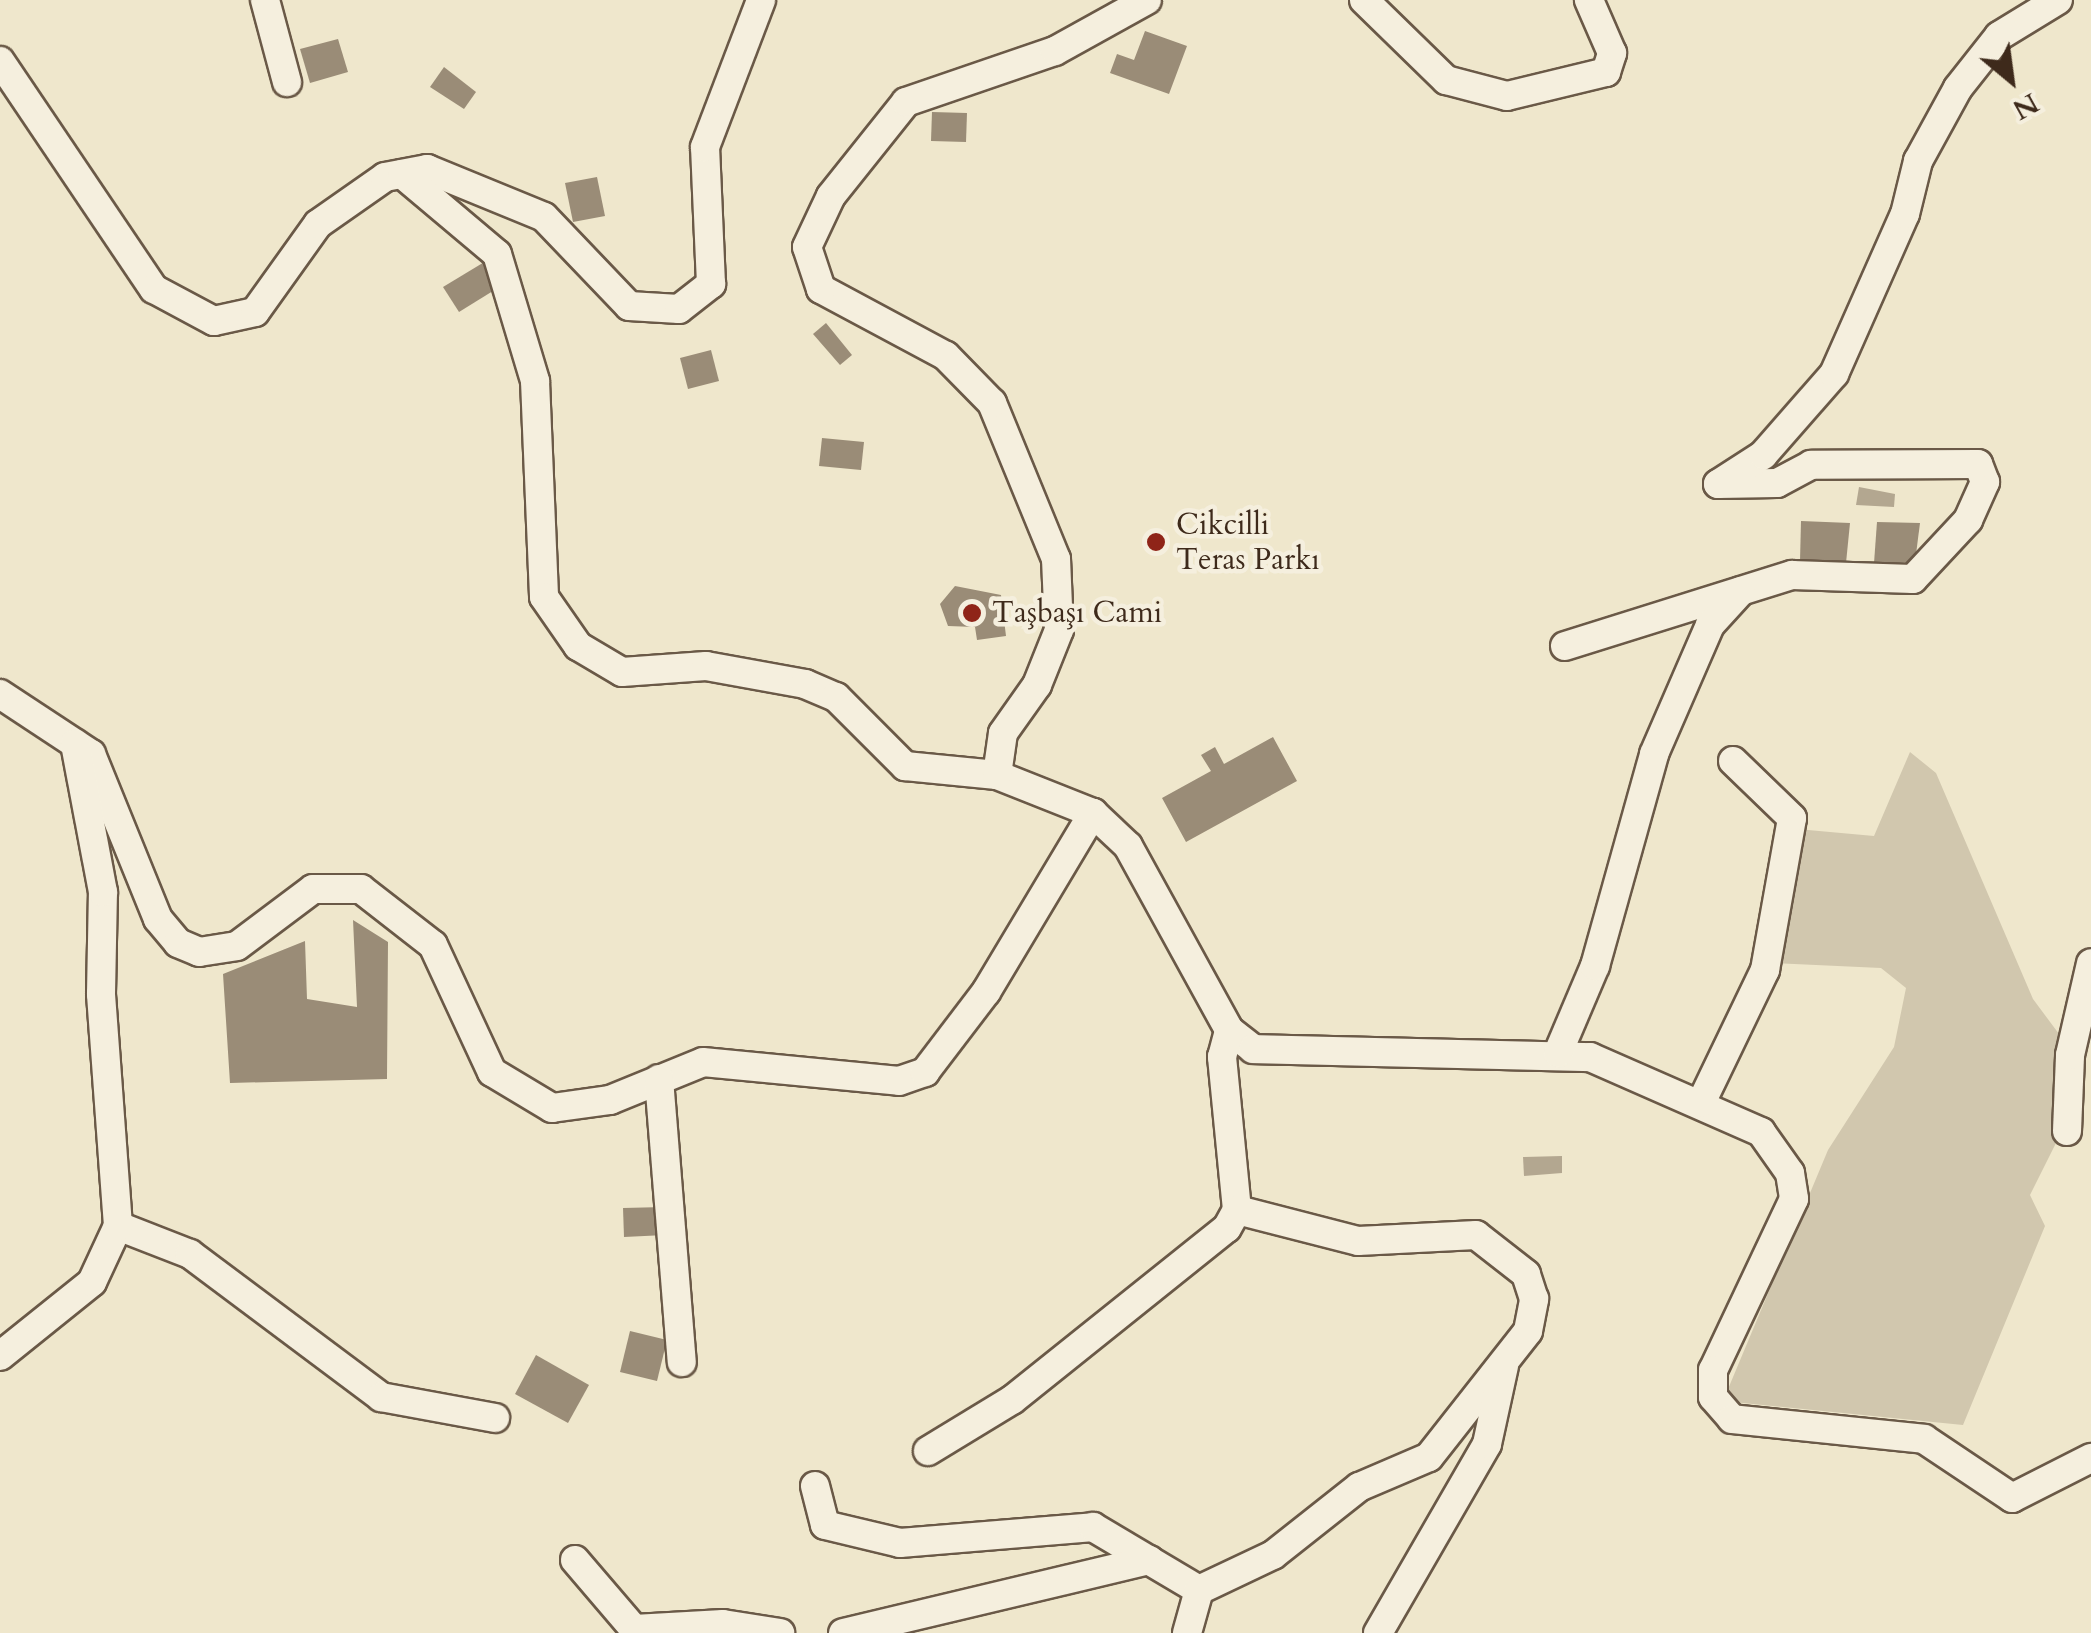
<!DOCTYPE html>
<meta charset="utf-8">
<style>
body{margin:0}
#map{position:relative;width:2091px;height:1633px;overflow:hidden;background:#efe7cc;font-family:Cardo,serif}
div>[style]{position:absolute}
.green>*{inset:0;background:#d1c7ae}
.water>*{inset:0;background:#b3a790}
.building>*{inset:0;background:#9a8c77}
.roads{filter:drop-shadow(2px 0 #6a5947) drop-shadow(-2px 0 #6a5947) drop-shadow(0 2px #6a5947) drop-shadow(0 -2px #6a5947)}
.minor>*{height:28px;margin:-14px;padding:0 14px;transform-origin:14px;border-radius:14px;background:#f5efde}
.dots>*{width:28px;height:28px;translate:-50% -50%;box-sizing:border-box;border:5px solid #f5efde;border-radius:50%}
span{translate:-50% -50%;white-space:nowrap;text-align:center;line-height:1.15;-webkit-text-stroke:9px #f5efde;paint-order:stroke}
.poi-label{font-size:30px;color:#3e2a1b}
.left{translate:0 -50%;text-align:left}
.north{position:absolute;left:1961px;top:30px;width:100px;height:100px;-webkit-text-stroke:8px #f5efde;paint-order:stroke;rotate:151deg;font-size:28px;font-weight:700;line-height:40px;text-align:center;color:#3e2a1b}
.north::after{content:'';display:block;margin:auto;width:35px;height:45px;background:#3e2a1b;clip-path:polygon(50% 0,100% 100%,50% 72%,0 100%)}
</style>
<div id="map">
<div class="green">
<div style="clip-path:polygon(1910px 752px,1936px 773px,2033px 999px,2059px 1034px,2058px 1139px,2030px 1195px,2045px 1226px,1963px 1425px,1723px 1401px,1828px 1150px,1894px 1047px,1906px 988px,1881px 968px,1774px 963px,1797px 829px,1874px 836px)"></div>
</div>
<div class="water">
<div style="clip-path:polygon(1859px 487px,1895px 494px,1894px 507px,1856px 505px)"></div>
<div style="clip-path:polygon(1562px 1156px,1562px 1173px,1524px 1176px,1523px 1157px)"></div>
</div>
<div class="building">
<div style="clip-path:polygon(1145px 31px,1187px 46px,1169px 94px,1110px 73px,1117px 54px,1134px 60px)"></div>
<div style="clip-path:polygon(338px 39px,348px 72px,310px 83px,300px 49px)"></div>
<div style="clip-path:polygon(444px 67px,476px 92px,464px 109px,430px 87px)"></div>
<div style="clip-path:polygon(932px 112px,967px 113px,966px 142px,931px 141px)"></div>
<div style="clip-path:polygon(597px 177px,605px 216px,573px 222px,565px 183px)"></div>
<div style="clip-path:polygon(486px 261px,501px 286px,459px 312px,443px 287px)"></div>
<div style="clip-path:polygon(826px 323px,852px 355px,840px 365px,813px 334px)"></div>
<div style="clip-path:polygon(711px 350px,719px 381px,688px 389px,680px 358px)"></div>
<div style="clip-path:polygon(822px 438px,864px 442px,861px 470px,819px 466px)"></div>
<div style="clip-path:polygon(1801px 521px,1850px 523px,1846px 563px,1800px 561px)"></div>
<div style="clip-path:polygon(1877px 522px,1920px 523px,1915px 562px,1874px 563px)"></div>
<div style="clip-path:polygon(955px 586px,1001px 595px,1006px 636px,977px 640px,975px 627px,948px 626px,940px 604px)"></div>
<div style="clip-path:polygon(1273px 737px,1297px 781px,1186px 842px,1162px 798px,1211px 771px,1201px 755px,1215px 747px,1224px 764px)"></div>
<div style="clip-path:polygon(353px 920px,388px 942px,387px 1079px,230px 1083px,223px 974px,305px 941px,307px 999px,357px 1007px)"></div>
<div style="clip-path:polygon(664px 1207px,665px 1235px,624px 1237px,623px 1208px)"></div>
<div style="clip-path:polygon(630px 1331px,667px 1340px,657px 1381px,620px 1372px)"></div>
<div style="clip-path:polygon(536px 1355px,589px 1385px,568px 1423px,515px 1394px)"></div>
</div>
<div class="roads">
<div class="minor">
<div style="left:265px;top:0;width:85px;rotate:75deg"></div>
<div style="left:1364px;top:0;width:115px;rotate:44.3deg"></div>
<div style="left:1446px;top:80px;width:63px;rotate:14.7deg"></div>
<div style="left:1507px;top:96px;width:102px;rotate:-13.6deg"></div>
<div style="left:1606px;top:72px;width:20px;rotate:-72deg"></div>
<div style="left:1612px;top:53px;width:58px;rotate:-113.5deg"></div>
<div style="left:0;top:61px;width:275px;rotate:56deg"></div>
<div style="left:154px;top:289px;width:68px;rotate:28.1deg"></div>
<div style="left:214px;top:321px;width:42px;rotate:-12.4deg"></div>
<div style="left:255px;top:312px;width:108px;rotate:-54.4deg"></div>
<div style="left:318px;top:224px;width:82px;rotate:-35deg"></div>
<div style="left:385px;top:177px;width:43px;rotate:-10.8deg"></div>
<div style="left:427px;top:169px;width:126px;rotate:22.3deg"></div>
<div style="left:544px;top:217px;width:123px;rotate:46.3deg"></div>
<div style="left:629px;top:306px;width:50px;rotate:3.4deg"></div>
<div style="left:679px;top:309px;width:41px;rotate:-38deg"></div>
<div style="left:711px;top:284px;width:137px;rotate:-92.5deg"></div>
<div style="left:705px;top:147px;width:157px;rotate:-69.1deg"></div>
<div style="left:402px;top:174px;width:124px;rotate:40.1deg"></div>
<div style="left:497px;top:254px;width:133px;rotate:73.3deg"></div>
<div style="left:535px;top:381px;width:216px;rotate:87.6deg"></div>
<div style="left:544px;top:597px;width:60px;rotate:55.2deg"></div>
<div style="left:578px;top:646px;width:51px;rotate:30.6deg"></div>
<div style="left:622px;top:672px;width:84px;rotate:-4.1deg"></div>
<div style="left:706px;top:666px;width:101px;rotate:10.3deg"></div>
<div style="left:805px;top:684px;width:34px;rotate:23deg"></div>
<div style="left:836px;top:697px;width:98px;rotate:45deg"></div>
<div style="left:905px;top:766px;width:92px;rotate:5.6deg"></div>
<div style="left:997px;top:775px;width:103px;rotate:21.6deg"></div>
<div style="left:1093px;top:813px;width:48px;rotate:43.3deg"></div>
<div style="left:1128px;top:846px;width:210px;rotate:61.2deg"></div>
<div style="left:1229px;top:1030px;width:31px;rotate:38deg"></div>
<div style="left:1253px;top:1049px;width:337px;rotate:1.4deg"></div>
<div style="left:1590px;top:1057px;width:187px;rotate:23.7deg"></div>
<div style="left:1761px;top:1132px;width:50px;rotate:54.7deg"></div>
<div style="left:1790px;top:1173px;width:26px;rotate:81deg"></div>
<div style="left:1794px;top:1199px;width:189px;rotate:115.3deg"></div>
<div style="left:1713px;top:1370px;width:27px;rotate:90deg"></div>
<div style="left:1713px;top:1397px;width:29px;rotate:49deg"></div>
<div style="left:1732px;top:1419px;width:193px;rotate:5.9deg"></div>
<div style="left:1924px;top:1439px;width:106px;rotate:33.8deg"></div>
<div style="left:2012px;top:1498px;width:89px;rotate:-26.9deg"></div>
<div style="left:1565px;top:646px;width:238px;rotate:-17.4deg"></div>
<div style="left:1792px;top:575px;width:121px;rotate:1.9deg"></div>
<div style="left:1913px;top:579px;width:81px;rotate:-47deg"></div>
<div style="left:1968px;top:520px;width:42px;rotate:-65.9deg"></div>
<div style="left:1985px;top:482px;width:19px;rotate:-111deg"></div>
<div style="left:1978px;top:464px;width:167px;rotate:179.7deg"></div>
<div style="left:1811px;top:465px;width:38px;rotate:152deg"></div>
<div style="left:1777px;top:483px;width:59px;rotate:179deg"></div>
<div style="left:1718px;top:484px;width:54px;rotate:-32.8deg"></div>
<div style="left:1763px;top:455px;width:108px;rotate:-48.8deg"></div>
<div style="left:1834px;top:374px;width:175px;rotate:-66.1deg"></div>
<div style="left:1905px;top:214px;width:55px;rotate:-76.2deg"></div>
<div style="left:1918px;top:161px;width:83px;rotate:-61.3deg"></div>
<div style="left:1958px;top:88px;width:66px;rotate:-51.7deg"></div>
<div style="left:1999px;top:36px;width:69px;rotate:-31.4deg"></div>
<div style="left:0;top:694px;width:109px;rotate:33.4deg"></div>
<div style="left:91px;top:754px;width:178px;rotate:67.9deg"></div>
<div style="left:158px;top:919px;width:31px;rotate:50deg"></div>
<div style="left:178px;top:943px;width:23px;rotate:23deg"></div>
<div style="left:199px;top:952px;width:38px;rotate:-9deg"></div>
<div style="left:237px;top:946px;width:95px;rotate:-36.9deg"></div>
<div style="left:313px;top:889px;width:48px"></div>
<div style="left:361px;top:889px;width:91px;rotate:37.9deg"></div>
<div style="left:433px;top:945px;width:140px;rotate:65.1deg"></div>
<div style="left:492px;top:1072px;width:70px;rotate:31deg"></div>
<div style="left:552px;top:1108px;width:59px;rotate:-7.9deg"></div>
<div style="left:610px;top:1100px;width:100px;rotate:-22.2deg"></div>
<div style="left:703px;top:1062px;width:197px;rotate:5.5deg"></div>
<div style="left:899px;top:1081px;width:28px;rotate:-19deg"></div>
<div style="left:925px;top:1072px;width:101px;rotate:-52.7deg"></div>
<div style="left:986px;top:992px;width:209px;rotate:-59.1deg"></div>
<div style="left:997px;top:775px;width:42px;rotate:-81.9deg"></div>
<div style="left:1003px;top:733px;width:59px;rotate:-54.7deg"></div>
<div style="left:1037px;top:685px;width:59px;rotate:-68.2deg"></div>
<div style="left:1059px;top:630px;width:71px;rotate:-92.4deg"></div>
<div style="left:1056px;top:559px;width:169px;rotate:-112.3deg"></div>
<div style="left:992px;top:403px;width:66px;rotate:-134.4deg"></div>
<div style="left:946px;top:356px;width:142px;rotate:-151.8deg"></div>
<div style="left:821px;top:289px;width:44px;rotate:-108.4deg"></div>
<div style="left:807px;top:247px;width:56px;rotate:-64.8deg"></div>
<div style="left:831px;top:196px;width:120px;rotate:-51.4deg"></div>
<div style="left:906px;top:102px;width:157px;rotate:-18.9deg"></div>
<div style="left:1055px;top:51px;width:105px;rotate:-29deg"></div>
<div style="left:1558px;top:1053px;width:95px;rotate:-67deg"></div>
<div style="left:1595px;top:966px;width:220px;rotate:-74.4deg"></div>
<div style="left:1654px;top:754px;width:141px;rotate:-66.5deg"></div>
<div style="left:1710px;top:625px;width:46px;rotate:-47.6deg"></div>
<div style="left:659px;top:1079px;width:284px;rotate:85.4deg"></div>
<div style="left:1701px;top:1103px;width:148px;rotate:-64.3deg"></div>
<div style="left:1765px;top:970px;width:154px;rotate:-79.9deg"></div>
<div style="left:1792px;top:818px;width:82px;rotate:-136deg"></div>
<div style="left:2067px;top:1131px;width:76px;rotate:-87.7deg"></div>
<div style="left:2070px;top:1055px;width:94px;rotate:-77.1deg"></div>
<div style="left:118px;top:1226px;width:77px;rotate:21.3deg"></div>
<div style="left:190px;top:1254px;width:239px;rotate:36.8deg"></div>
<div style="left:381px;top:1397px;width:116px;rotate:10.4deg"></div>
<div style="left:0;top:1356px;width:118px;rotate:-38.8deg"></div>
<div style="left:92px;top:1282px;width:62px;rotate:-65.1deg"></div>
<div style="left:118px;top:1226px;width:233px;rotate:-94.2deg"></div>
<div style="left:101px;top:994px;width:102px;rotate:-88.9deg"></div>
<div style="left:103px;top:892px;width:151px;rotate:-100.7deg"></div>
<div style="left:928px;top:1451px;width:98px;rotate:-31.3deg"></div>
<div style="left:1012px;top:1400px;width:275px;rotate:-38.7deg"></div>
<div style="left:1227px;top:1228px;width:21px;rotate:-61deg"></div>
<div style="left:1237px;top:1210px;width:154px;rotate:-95.6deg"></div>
<div style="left:1222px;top:1057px;width:28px;rotate:-75deg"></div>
<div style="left:815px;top:1486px;width:40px;rotate:75.6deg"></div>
<div style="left:825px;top:1525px;width:77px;rotate:13.5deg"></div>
<div style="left:900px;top:1543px;width:194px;rotate:-4.7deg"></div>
<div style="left:1093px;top:1527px;width:123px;rotate:30.7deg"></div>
<div style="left:575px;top:1560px;width:91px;rotate:49.5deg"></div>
<div style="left:634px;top:1629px;width:89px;rotate:-3.2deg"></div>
<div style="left:723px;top:1624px;width:58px;rotate:9deg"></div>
<div style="left:843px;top:1633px;width:315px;rotate:-13.4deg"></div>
<div style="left:1187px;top:1633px;width:45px;rotate:-74.4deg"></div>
<div style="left:1199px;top:1590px;width:82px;rotate:-25.3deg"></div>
<div style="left:1273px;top:1555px;width:110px;rotate:-38.3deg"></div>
<div style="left:1359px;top:1487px;width:76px;rotate:-23.2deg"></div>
<div style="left:1429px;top:1457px;width:160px;rotate:-51.8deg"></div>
<div style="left:1528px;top:1331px;width:33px;rotate:-79deg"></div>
<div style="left:1534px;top:1299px;width:26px;rotate:-108deg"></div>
<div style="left:1526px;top:1274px;width:63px;rotate:-142deg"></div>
<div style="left:1476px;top:1235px;width:118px;rotate:177.1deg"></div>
<div style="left:1358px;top:1241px;width:125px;rotate:-165.6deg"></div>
<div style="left:1378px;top:1633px;width:218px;rotate:-60deg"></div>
<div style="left:1487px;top:1444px;width:80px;rotate:-77.7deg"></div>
</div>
</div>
<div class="dots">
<div style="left:1156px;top:542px;background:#8f2418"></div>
<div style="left:972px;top:613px;background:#8f2418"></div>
</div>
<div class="poi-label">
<span class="left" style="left:1176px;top:542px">Cikcilli<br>Teras Parkı</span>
<span class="left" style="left:992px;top:613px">Taşbaşı Cami</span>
</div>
<div class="north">N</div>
</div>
